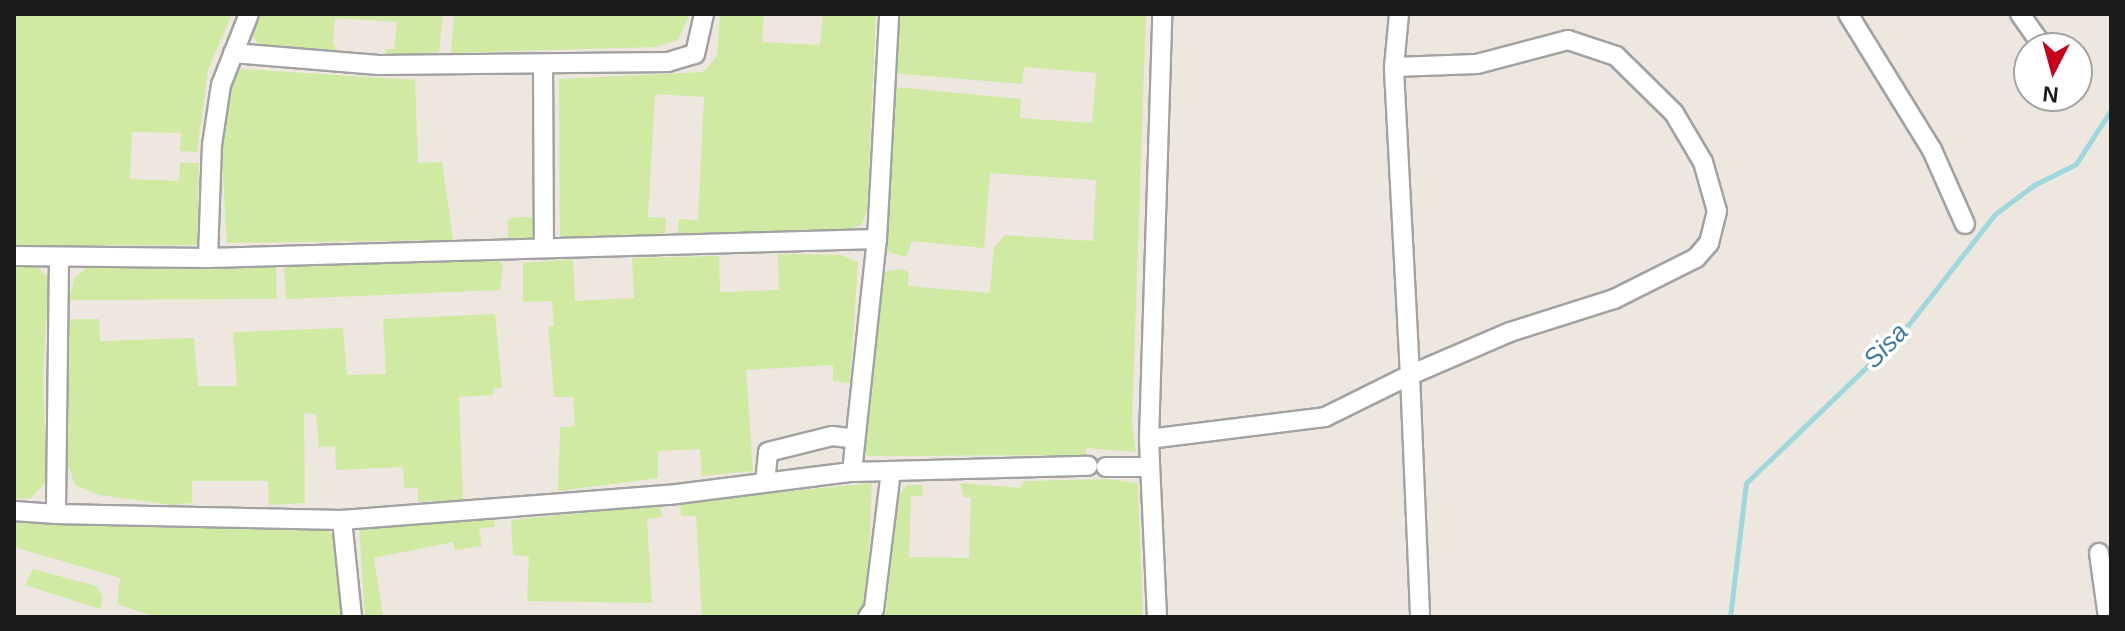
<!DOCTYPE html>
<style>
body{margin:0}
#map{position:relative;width:2125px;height:631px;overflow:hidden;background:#ede7e0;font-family:Arial,sans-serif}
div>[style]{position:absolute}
.grass>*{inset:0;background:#d0eaa3}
.stream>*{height:5px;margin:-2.5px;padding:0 2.5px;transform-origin:2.5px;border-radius:2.5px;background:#9fd7dc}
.roads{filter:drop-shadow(2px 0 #a2a2a2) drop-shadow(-2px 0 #a2a2a2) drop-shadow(0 2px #a2a2a2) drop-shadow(0 -2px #a2a2a2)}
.minor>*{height:18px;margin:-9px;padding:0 9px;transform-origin:9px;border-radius:9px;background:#fff}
span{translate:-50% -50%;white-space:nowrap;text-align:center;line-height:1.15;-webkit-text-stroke:7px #fff;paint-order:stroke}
.water-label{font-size:26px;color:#417b9c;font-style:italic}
.frame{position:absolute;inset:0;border:16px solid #1b1b1b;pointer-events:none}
.north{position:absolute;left:2013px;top:32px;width:80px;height:80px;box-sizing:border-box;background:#fff;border:2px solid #a4a4a4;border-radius:50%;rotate:186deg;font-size:22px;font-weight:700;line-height:32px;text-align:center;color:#1b1b1b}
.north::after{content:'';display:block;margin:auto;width:28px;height:36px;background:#c6001c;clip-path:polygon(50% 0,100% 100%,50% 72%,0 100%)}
</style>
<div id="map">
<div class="grass">
<div style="clip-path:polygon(14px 14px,232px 14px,208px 70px,197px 152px,180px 151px,181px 133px,132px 132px,130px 179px,179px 181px,180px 163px,199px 163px,197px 245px,14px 246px)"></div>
<div style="clip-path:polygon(258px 14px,443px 14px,439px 52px,385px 57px,386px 49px,394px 49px,397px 22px,335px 18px,333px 42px,338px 54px,260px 48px,251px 32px)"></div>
<div style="clip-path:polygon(454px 14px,690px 14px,678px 40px,657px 47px,451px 53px)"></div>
<div style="clip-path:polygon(720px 14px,764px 14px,762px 42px,820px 45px,823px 14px,876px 14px,867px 210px,862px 224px,846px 231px,677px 235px,679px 219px,698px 220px,704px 97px,655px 94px,648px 217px,666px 218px,665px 236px,560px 237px,559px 79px,703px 72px,717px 56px)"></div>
<div style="clip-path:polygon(897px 14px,1146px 14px,1132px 422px,1136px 452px,1086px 448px,1086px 455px,867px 456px,864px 449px,884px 272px,903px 269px,909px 273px,908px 286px,990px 293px,994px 248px,1005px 235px,1093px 241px,1096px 180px,990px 173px,984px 248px,912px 241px,906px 257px,885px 251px,895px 87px,1021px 99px,1020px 118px,1092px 123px,1096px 73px,1024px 67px,1022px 84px,893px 73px)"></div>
<div style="clip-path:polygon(241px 69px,415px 80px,418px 163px,442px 162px,453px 240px,227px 243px,221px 147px,234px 76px)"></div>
<div style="clip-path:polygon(516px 217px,536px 217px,537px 238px,508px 239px,508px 220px)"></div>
<div style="clip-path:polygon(778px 254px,841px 255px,858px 262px,850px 383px,833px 381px,833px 365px,746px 370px,753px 471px,702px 476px,700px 449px,658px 451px,658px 478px,558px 491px,560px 427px,575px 426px,573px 397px,554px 397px,548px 326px,554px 326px,552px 301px,523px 302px,523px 263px,573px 259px,575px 301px,634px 298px,632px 258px,719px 256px,720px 292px,779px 290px)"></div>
<div style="clip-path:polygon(498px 259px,503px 267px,500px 290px,286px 299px,284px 265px)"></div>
<div style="clip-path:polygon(14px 265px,38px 267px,49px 278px,43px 374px,47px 481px,31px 498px,14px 499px)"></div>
<div style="clip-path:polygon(276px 267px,277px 299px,69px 300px,74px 278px,87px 268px)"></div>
<div style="clip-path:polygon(495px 314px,502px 388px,493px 389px,493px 395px,459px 397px,463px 500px,418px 502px,418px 488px,404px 488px,403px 467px,336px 470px,335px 446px,319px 447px,316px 414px,304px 413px,305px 503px,269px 505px,268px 481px,192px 481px,192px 503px,172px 505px,99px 495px,75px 485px,67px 462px,63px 414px,69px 319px,99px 319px,100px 341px,194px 338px,198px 386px,237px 386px,233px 332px,343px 328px,347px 375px,386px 374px,383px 319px)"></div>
<div style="clip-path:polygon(1107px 479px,1138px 483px,1143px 617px,885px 617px,898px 497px,907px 485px,923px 485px,922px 496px,911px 496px,909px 557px,969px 558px,971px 497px,964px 497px,960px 483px,1020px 488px,1025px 481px)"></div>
<div style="clip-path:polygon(872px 483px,867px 602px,861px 617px,702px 617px,696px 516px,681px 516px,680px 502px)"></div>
<div style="clip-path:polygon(660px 505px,662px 517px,647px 519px,652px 603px,527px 601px,529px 556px,513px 555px,511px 520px)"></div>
<div style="clip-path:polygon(14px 518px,323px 525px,335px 537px,341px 617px,157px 617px,117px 604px,120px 578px,14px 547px)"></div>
<div style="clip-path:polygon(494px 520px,495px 527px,479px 528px,482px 546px,455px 550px,453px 542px,374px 558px,383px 617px,365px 617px,359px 527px)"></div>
<div style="clip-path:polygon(33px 569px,96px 586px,103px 596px,100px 609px,25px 585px)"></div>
</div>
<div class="stream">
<div style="left:1730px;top:617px;width:135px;rotate:-83.2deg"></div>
<div style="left:1746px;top:483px;width:215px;rotate:-43.9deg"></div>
<div style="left:1901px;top:334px;width:152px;rotate:-51.9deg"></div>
<div style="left:1995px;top:214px;width:49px;rotate:-36.6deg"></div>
<div style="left:2034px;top:185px;width:47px;rotate:-26.6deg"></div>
<div style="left:2076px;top:164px;width:64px;rotate:-57.1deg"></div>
</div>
<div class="roads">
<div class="minor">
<div style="left:1848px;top:14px;width:160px;rotate:58.3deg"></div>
<div style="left:1932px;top:150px;width:81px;rotate:66deg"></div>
<div style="left:2020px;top:14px;width:42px;rotate:54.8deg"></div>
<div style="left:233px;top:53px;width:146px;rotate:4.7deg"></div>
<div style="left:379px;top:65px;width:289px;rotate:-0.6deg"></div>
<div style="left:668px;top:62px;width:28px;rotate:-17deg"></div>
<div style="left:695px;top:54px;width:41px;rotate:-77.3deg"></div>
<div style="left:543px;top:64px;width:182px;rotate:89.7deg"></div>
<div style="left:1394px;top:67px;width:83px;rotate:-2.1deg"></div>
<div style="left:1477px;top:64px;width:94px;rotate:-14.8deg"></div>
<div style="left:1568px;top:40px;width:51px;rotate:18.4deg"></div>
<div style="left:1616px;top:56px;width:81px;rotate:44.5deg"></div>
<div style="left:1674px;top:113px;width:57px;rotate:59.4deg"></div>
<div style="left:1703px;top:162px;width:51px;rotate:74.1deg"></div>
<div style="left:1717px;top:211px;width:33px;rotate:104deg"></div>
<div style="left:1709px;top:243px;width:20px;rotate:131deg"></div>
<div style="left:1696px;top:258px;width:92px;rotate:153.4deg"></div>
<div style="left:1614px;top:299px;width:109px;rotate:162.4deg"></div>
<div style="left:1510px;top:332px;width:109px;rotate:156.7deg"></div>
<div style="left:1410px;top:375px;width:242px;rotate:87.6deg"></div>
<div style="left:14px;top:256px;width:194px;rotate:0.6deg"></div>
<div style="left:208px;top:258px;width:669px;rotate:-1.63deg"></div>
<div style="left:208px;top:258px;width:113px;rotate:-88deg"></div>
<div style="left:212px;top:145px;width:61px;rotate:-81.5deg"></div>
<div style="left:221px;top:85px;width:76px;rotate:-68.5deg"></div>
<div style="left:59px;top:260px;width:254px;rotate:90.7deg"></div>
<div style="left:56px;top:514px;width:286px;rotate:1.2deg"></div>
<div style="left:342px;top:520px;width:328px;rotate:-4.4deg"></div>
<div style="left:669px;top:495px;width:184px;rotate:-7.2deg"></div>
<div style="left:852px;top:472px;width:236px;rotate:-1.5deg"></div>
<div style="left:1149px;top:439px;width:177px;rotate:-7.1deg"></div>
<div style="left:1325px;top:417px;width:95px;rotate:-26.3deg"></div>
<div style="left:1410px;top:375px;width:308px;rotate:-93deg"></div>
<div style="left:1394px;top:67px;width:53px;rotate:-84.6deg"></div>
<div style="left:1106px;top:467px;width:43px"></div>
<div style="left:852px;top:472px;width:234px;rotate:-83.9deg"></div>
<div style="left:877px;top:239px;width:225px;rotate:-86.9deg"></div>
<div style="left:765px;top:482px;width:30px;rotate:-84deg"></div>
<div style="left:768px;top:452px;width:66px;rotate:-14deg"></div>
<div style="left:832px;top:436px;width:23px;rotate:7deg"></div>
<div style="left:14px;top:511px;width:42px;rotate:4.1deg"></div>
<div style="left:342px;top:520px;width:98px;rotate:84.1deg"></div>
<div style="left:2099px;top:553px;width:65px;rotate:82deg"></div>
<div style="left:868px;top:617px;width:10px;rotate:-53deg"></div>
<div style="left:874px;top:609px;width:139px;rotate:-83deg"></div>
<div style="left:1157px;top:617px;width:178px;rotate:-92.6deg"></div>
<div style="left:1149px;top:439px;width:425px;rotate:-88.2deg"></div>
</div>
</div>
<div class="water-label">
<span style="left:1886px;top:346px;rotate:-46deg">Sisa</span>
</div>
<div class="frame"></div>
<div class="north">N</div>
</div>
